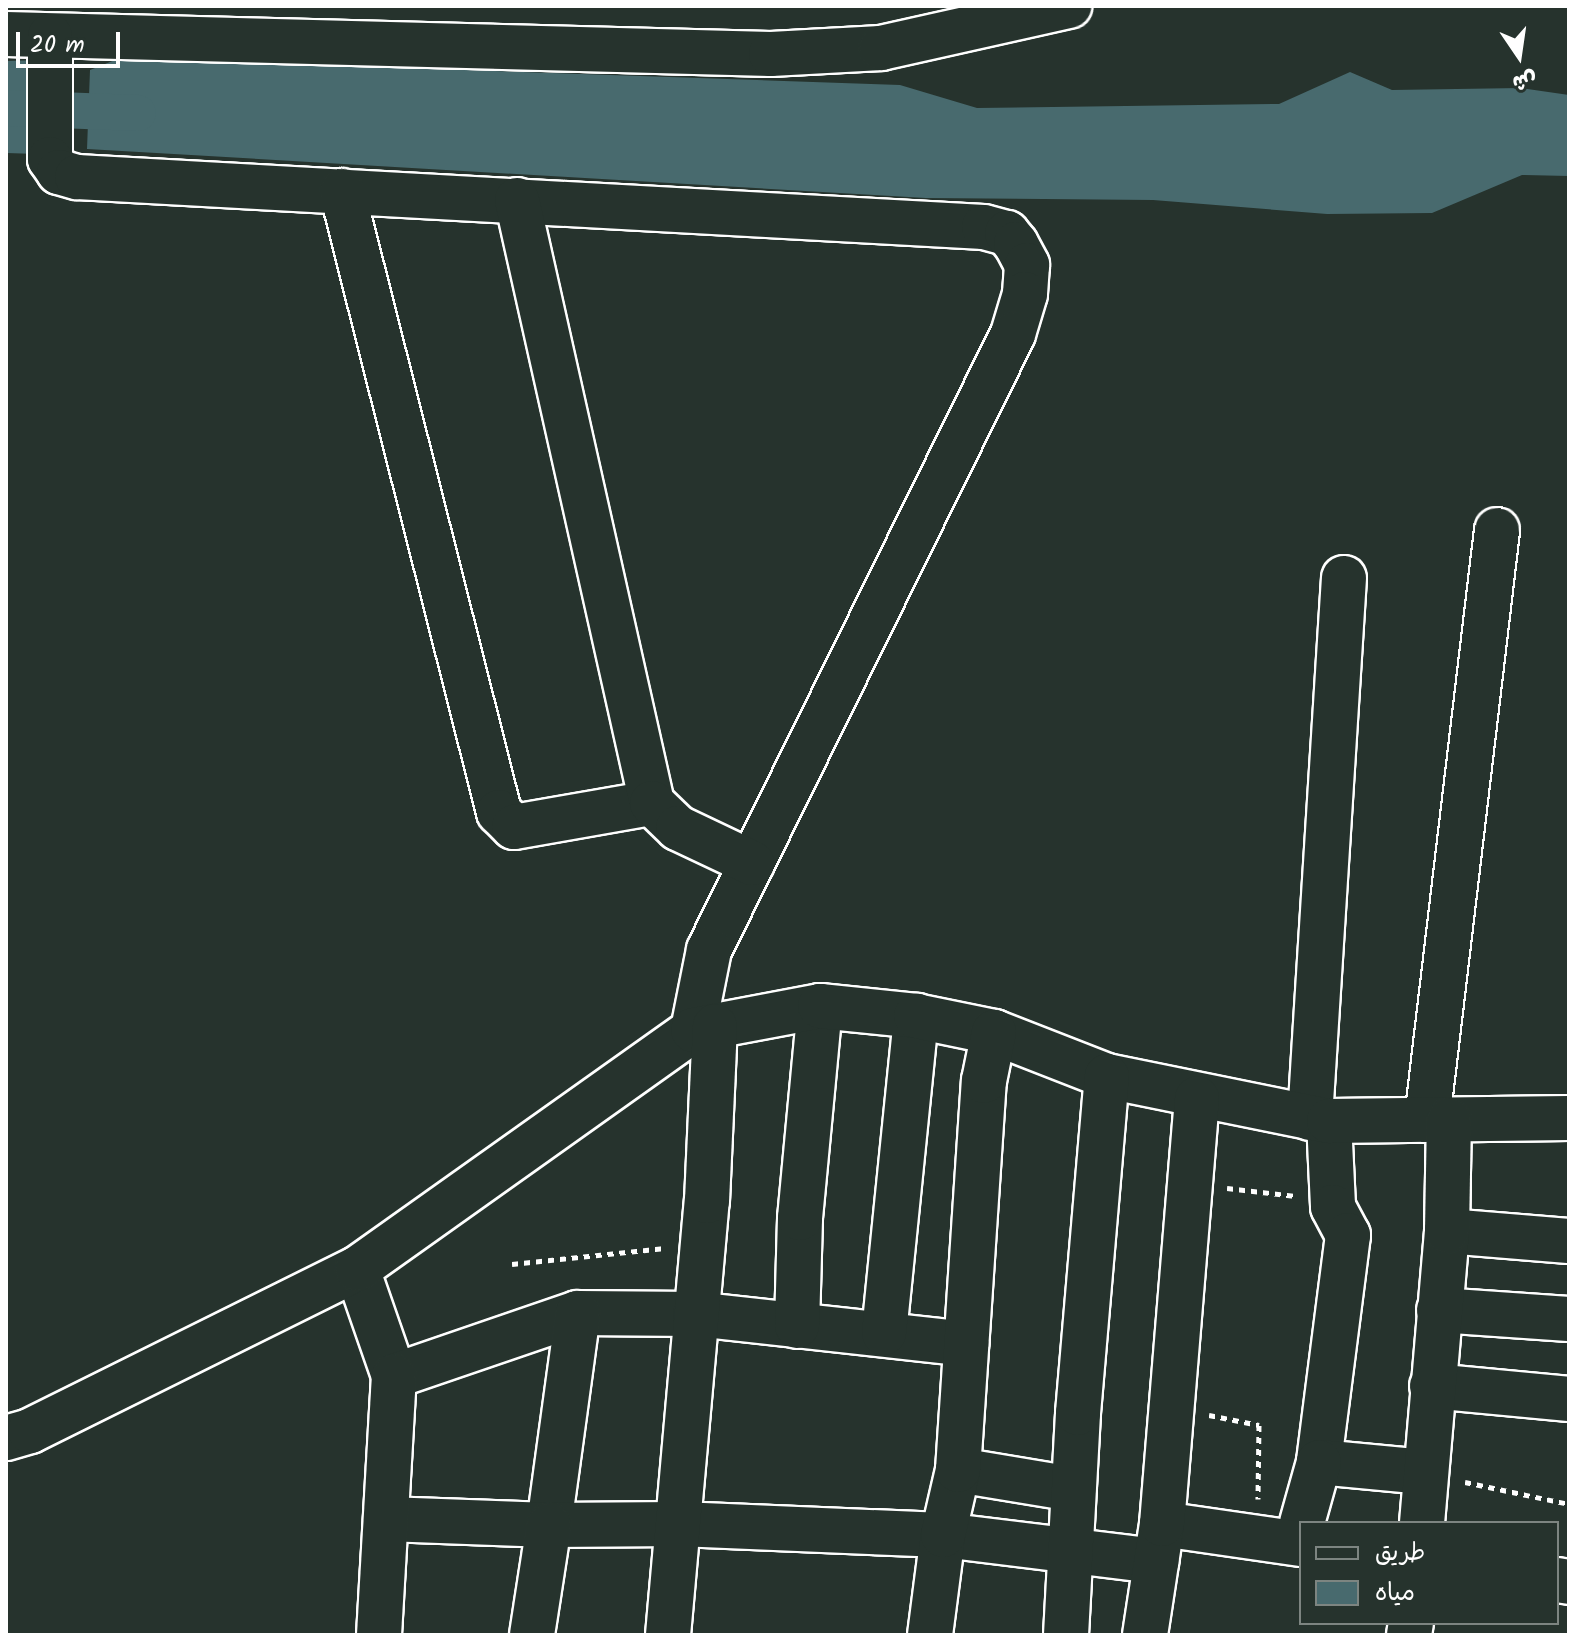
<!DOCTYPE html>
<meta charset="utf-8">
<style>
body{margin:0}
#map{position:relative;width:1575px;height:1641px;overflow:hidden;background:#26332d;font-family:Kalam,"Playpen Sans Arabic",sans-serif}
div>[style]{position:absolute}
.water>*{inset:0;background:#486a6e}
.canal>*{height:36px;margin:-18px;padding:0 18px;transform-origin:18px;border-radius:18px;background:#486a6e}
.path>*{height:5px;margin-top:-2.5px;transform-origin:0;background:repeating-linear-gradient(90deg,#fff 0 6px,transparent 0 12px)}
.roads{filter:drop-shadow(2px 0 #fff) drop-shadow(-2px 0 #fff) drop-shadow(0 2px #fff) drop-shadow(0 -2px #fff)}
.minor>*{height:44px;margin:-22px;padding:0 22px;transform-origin:22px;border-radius:22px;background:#26332d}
span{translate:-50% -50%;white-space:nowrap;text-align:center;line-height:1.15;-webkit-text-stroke:8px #26332d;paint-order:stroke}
.frame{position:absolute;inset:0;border:8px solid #fff;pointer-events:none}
.legend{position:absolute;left:1299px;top:1521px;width:260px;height:104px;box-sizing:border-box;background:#26332d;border:2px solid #7d8581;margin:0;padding:10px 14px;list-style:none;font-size:24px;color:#fff}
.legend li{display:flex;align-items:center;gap:16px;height:40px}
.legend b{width:40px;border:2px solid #7d8581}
.north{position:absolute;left:1479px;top:16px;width:80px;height:80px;-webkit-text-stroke:6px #26332d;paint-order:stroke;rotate:167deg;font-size:22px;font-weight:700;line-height:32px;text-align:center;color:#fff}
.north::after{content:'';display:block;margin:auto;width:28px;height:36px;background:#fff;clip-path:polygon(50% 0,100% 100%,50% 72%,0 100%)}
.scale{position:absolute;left:16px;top:32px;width:104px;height:36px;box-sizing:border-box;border:4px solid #fff;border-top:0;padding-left:10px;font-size:24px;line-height:28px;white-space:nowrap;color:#fff;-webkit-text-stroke:6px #26332d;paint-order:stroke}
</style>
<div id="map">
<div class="water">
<div style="clip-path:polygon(120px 58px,900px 85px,977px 108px,1279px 104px,1350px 72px,1392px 90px,1521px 88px,1569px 95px,1569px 176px,1522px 175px,1432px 213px,1327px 214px,1153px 200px,926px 198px,87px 149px,90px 70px)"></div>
<div style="clip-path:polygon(40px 60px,38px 154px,6px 153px,6px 61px)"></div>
</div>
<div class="canal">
<div style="left:6px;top:108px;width:132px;rotate:2.2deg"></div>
</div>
<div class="path">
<div style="left:1227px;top:1188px;width:69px;rotate:6.6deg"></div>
<div style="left:512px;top:1264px;width:154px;rotate:-6deg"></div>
<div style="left:1209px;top:1415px;width:51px;rotate:11.3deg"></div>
<div style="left:1259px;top:1425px;width:74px;rotate:90.8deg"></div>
<div style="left:1465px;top:1482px;width:106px;rotate:11.9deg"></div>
</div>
<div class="roads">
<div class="minor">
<div style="left:6px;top:34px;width:765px;rotate:1.5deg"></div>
<div style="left:771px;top:54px;width:110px;rotate:-3.1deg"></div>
<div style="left:881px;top:48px;width:193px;rotate:-12.6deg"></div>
<div style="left:50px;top:36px;width:123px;rotate:90deg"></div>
<div style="left:50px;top:159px;width:16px;rotate:55deg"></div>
<div style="left:59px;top:172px;width:19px;rotate:16deg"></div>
<div style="left:77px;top:177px;width:908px;rotate:3.16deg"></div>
<div style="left:984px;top:227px;width:24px;rotate:15deg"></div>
<div style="left:1007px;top:233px;width:14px;rotate:51deg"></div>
<div style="left:1016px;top:244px;width:24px;rotate:62deg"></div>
<div style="left:1027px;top:265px;width:29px;rotate:94deg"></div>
<div style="left:1025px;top:294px;width:42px;rotate:106.7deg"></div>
<div style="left:1013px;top:334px;width:687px;rotate:116.27deg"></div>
<div style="left:709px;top:950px;width:82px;rotate:101.3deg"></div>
<div style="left:342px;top:191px;width:641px;rotate:75.81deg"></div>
<div style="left:499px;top:812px;width:21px;rotate:45deg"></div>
<div style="left:514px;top:827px;width:140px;rotate:-9.9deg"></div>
<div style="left:517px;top:200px;width:618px;rotate:77.38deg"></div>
<div style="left:652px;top:803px;width:36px;rotate:44deg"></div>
<div style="left:678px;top:828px;width:82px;rotate:25.3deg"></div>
<div style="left:1310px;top:1118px;width:541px;rotate:-86.4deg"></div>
<div style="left:1427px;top:1120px;width:594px;rotate:-83.23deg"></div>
<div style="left:1329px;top:1121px;width:86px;rotate:87.3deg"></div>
<div style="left:1333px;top:1207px;width:32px;rotate:62deg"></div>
<div style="left:1348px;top:1235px;width:229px;rotate:97.3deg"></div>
<div style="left:1319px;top:1462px;width:106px;rotate:5.4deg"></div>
<div style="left:1447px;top:1231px;width:122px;rotate:4.7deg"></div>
<div style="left:357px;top:1269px;width:113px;rotate:70.9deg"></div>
<div style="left:394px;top:1376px;width:194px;rotate:-18.9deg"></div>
<div style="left:578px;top:1313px;width:117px;rotate:0.5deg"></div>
<div style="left:695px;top:1314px;width:273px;rotate:6.3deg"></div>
<div style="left:1439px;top:1310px;width:130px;rotate:4deg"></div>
<div style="left:578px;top:1313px;width:214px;rotate:97.8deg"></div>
<div style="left:549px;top:1525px;width:130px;rotate:-0.4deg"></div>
<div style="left:679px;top:1524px;width:264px;rotate:2.4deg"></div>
<div style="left:943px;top:1535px;width:215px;rotate:7deg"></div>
<div style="left:797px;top:1326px;width:108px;rotate:-88.4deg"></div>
<div style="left:800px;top:1218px;width:213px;rotate:-84.6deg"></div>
<div style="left:884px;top:1333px;width:319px;rotate:-84.2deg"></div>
<div style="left:1432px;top:1386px;width:138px;rotate:5.4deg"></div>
<div style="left:6px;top:1438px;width:25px;rotate:-16deg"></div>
<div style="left:30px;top:1431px;width:365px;rotate:-26.4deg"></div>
<div style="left:357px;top:1269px;width:412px;rotate:-35.4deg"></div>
<div style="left:693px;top:1030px;width:129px;rotate:-10.7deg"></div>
<div style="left:820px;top:1006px;width:97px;rotate:5.9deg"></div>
<div style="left:916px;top:1016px;width:80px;rotate:11.6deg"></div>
<div style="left:994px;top:1032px;width:121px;rotate:21.3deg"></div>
<div style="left:1107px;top:1076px;width:227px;rotate:11.5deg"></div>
<div style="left:1329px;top:1121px;width:240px;rotate:-0.7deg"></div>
<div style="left:958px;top:1470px;width:117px;rotate:9.4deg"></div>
<div style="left:386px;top:1519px;width:163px;rotate:2.1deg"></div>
<div style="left:549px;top:1525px;width:111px;rotate:98.8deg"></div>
<div style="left:1302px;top:1523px;width:63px;rotate:-74.4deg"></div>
<div style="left:1422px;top:1523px;width:293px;rotate:-85.1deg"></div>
<div style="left:1447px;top:1231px;width:111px;rotate:-89deg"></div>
<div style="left:1162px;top:1524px;width:140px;rotate:8.2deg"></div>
<div style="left:1557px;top:1580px;width:12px;rotate:9deg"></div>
<div style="left:379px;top:1635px;width:259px;rotate:-86.7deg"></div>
<div style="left:668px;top:1635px;width:436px;rotate:-84.9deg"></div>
<div style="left:707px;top:1201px;width:175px;rotate:-87.4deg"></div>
<div style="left:930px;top:1635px;width:101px;rotate:-82.6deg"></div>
<div style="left:943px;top:1535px;width:67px;rotate:-77deg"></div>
<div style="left:958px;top:1470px;width:390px;rotate:-86.2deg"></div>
<div style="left:984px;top:1081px;width:50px;rotate:-78.5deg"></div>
<div style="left:1066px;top:1635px;width:222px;rotate:-86.9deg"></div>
<div style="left:1078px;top:1413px;width:338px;rotate:-85.1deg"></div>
<div style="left:1145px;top:1635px;width:112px;rotate:-81.3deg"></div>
<div style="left:1162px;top:1524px;width:427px;rotate:-85.3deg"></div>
<div style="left:1409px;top:1635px;width:12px;rotate:-81deg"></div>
</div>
</div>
<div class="frame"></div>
<ul class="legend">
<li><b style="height:10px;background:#26332d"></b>طريق</li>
<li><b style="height:22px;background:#486a6e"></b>مياه</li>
</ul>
<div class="north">ش</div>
<div class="scale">20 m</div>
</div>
